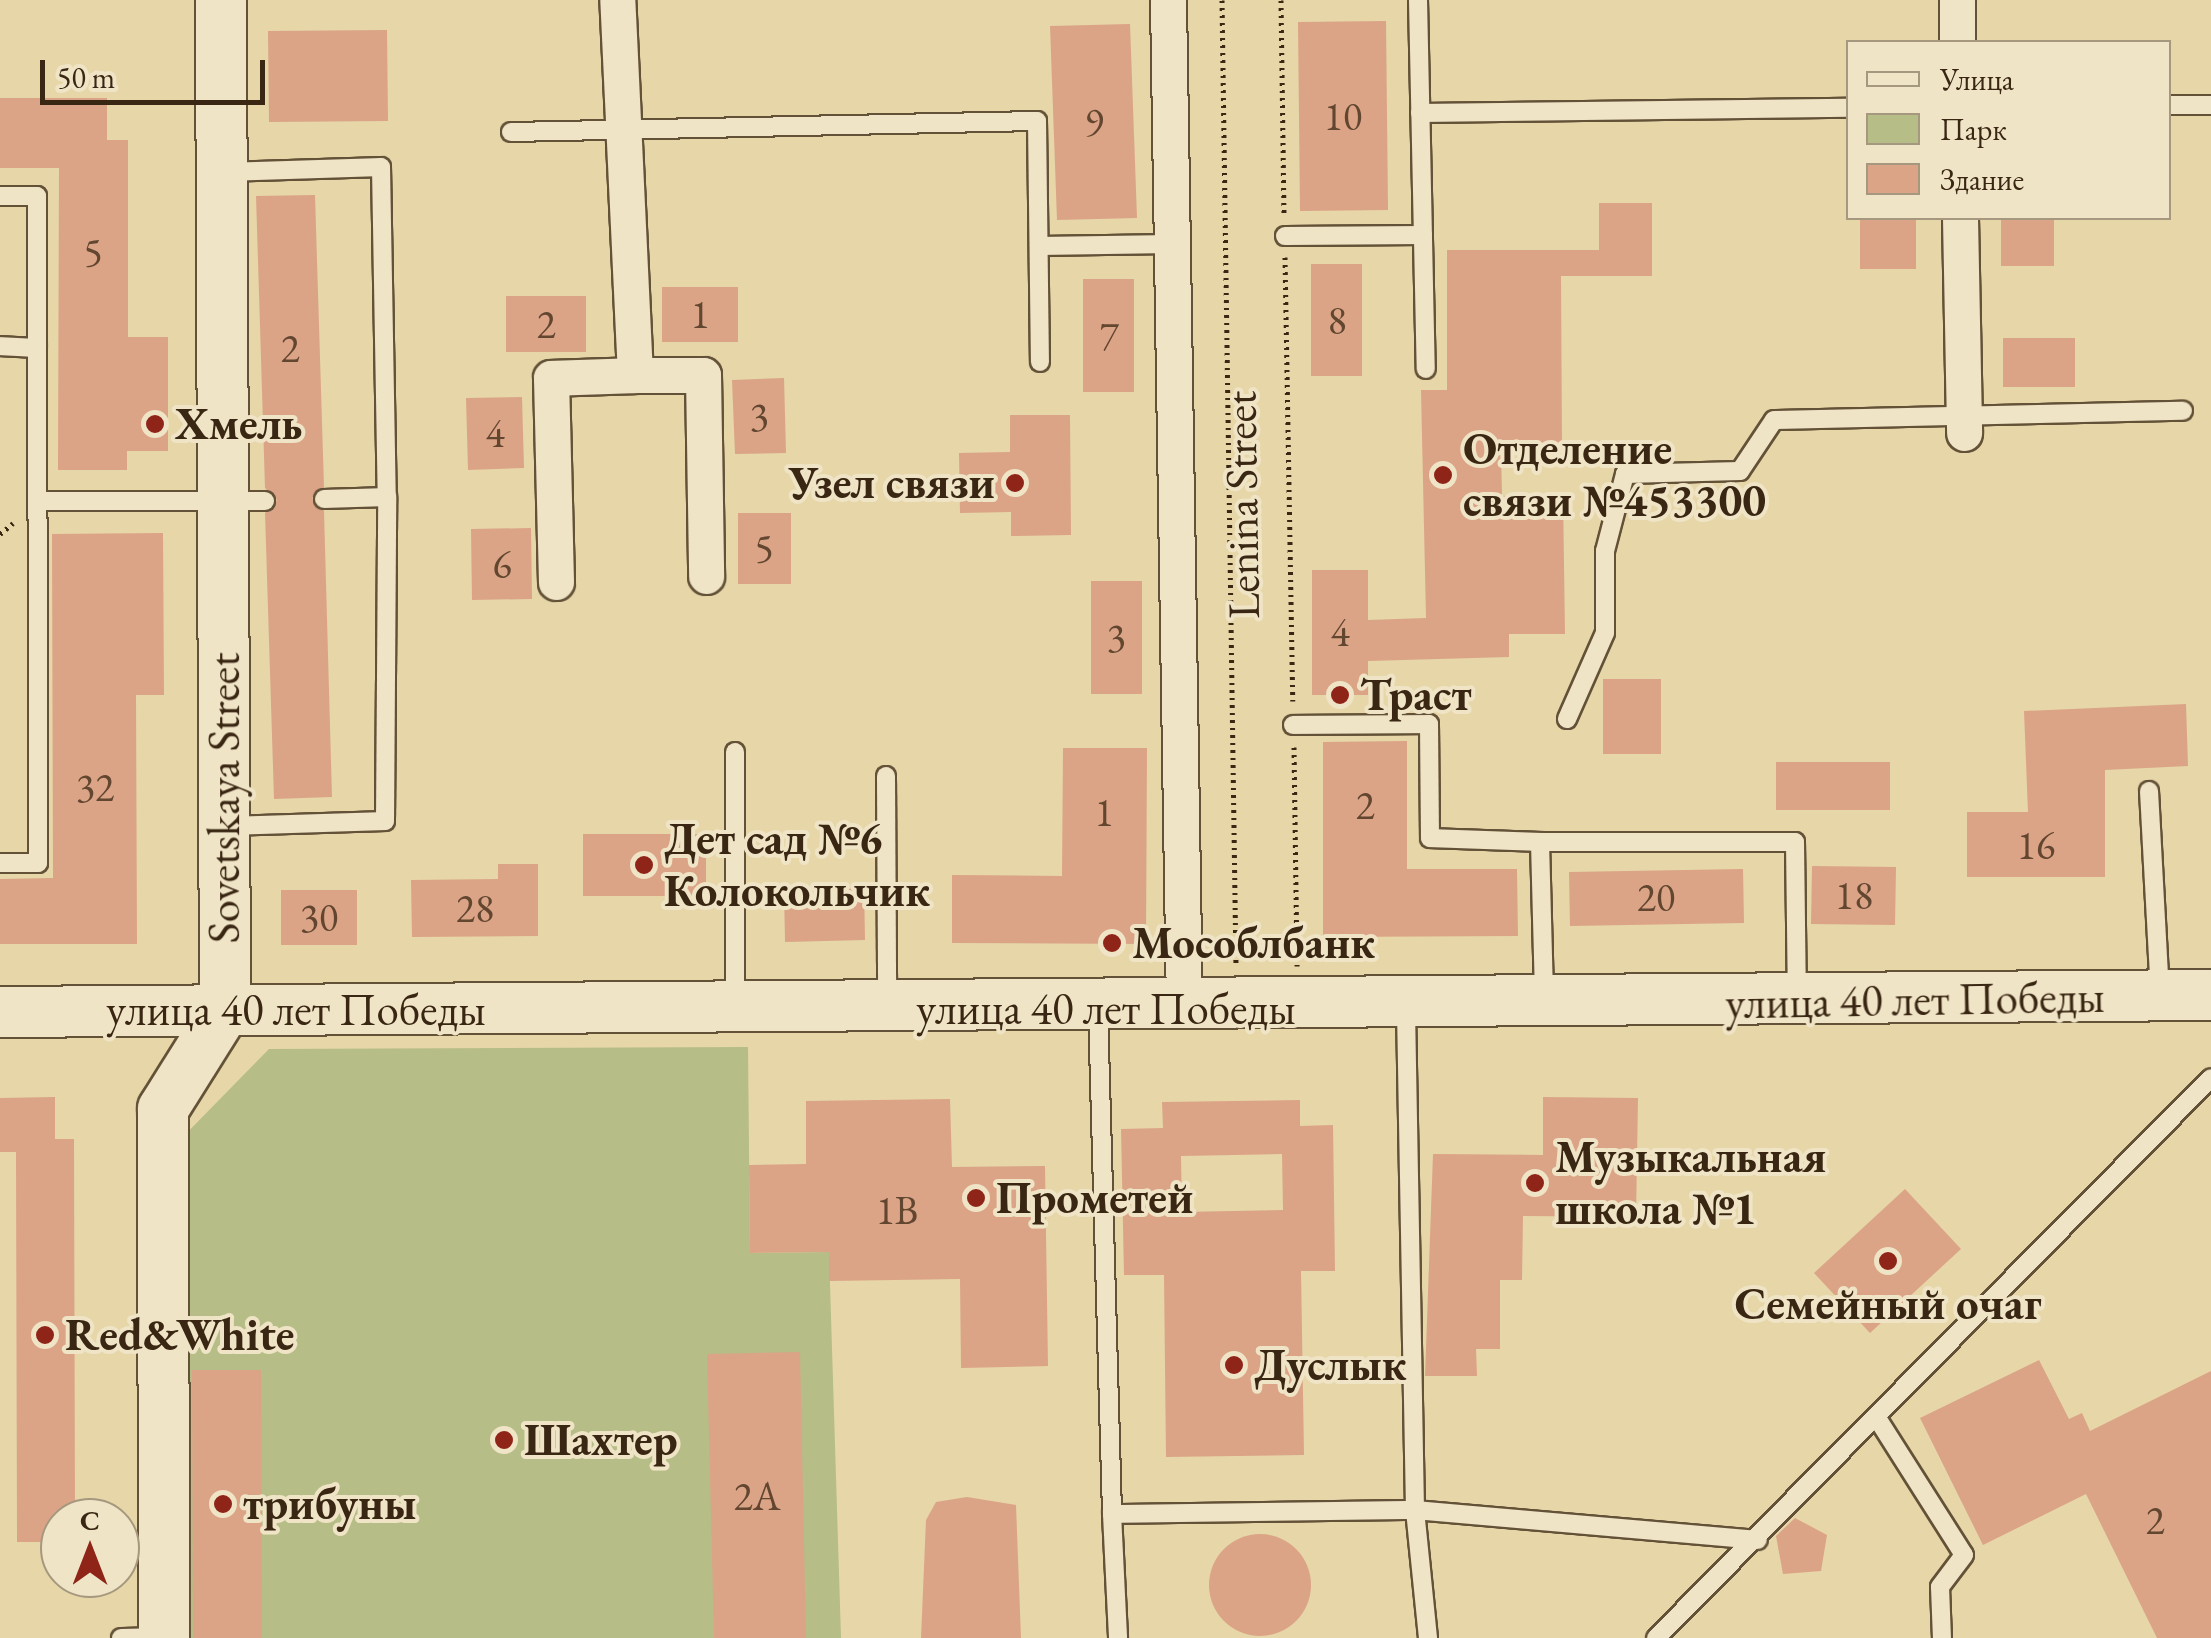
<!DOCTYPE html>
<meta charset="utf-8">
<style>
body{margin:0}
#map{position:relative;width:2211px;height:1638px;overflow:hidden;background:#e6d6a8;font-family:"EB Garamond",serif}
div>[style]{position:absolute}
.green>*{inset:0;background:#b6bd87}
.building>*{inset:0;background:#dba486}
.round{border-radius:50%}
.path>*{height:5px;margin-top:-2.5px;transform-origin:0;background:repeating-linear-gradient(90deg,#392613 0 2.5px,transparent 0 7.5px)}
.roads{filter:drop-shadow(2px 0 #645238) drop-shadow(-2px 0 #645238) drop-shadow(0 2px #645238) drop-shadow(0 -2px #645238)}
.lane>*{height:18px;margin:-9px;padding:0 9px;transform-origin:9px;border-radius:9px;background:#efe4c6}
.street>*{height:35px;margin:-17.5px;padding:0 17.5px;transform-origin:17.5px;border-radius:17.5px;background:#efe4c6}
.secondary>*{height:50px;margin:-25px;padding:0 25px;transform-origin:25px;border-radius:25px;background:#efe4c6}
.dots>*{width:28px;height:28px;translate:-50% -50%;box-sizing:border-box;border:5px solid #efe4c6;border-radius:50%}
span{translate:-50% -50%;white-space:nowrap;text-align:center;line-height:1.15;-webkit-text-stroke:8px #efe4c6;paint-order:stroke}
.number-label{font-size:40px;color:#624630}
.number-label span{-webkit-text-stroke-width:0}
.poi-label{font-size:45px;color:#392613;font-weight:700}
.left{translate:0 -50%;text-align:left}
.right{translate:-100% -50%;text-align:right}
.street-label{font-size:45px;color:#392613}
.legend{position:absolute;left:1846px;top:40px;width:325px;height:180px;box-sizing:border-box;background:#efe4c6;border:2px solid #a6987e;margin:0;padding:12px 18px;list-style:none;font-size:30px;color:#392613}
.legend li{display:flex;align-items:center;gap:20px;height:50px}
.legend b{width:50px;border:2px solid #a6987e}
.north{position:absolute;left:40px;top:1498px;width:100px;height:100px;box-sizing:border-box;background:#efe4c6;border:2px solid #a6987e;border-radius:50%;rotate:0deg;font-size:28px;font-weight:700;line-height:40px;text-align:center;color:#392613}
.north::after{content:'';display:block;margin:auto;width:35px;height:45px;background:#8f2418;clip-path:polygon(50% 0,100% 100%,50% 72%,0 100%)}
.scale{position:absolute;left:40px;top:60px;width:225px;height:45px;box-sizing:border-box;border:5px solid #392613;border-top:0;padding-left:12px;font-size:30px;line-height:35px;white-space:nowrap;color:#392613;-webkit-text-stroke:8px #efe4c6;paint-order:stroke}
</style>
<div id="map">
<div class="green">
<div style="clip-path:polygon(748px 1047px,750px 1253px,829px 1252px,841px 1638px,176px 1638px,172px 1148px,269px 1049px)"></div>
</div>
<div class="building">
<div style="clip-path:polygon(1386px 21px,1388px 210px,1300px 211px,1298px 22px)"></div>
<div style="clip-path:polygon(1130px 24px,1137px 218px,1057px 220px,1050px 26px)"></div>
<div style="clip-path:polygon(387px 30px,388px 121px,269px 122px,268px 31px)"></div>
<div style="clip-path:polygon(0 98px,107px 98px,107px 140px,128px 140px,128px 337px,168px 337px,168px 451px,127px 451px,127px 470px,58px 470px,59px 168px,0 168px)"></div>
<div style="clip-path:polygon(315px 195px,324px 487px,312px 498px,324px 511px,332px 797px,274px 799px,265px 513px,277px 500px,265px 488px,256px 196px)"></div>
<div style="clip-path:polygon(1599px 203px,1652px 203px,1652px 276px,1561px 276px,1562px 447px,1501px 449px,1502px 496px,1563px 495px,1565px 634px,1509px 634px,1509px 657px,1368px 661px,1368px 695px,1312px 695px,1312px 570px,1368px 570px,1368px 620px,1426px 618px,1421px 390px,1447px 390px,1447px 250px,1599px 250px)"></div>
<div style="clip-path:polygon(1860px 218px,1916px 218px,1916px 269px,1860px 269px)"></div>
<div style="clip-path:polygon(2001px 218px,2054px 218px,2054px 266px,2001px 266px)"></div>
<div style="clip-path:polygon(1311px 264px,1362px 264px,1362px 376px,1311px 376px)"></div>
<div style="clip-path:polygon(1083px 279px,1134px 279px,1134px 392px,1083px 392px)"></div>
<div style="clip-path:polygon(662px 287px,738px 287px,738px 342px,662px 342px)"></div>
<div style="clip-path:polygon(506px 296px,586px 296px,586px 352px,506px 352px)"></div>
<div style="clip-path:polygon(2003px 338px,2075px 338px,2075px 387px,2003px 387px)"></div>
<div style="clip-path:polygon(784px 378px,786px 453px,735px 454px,732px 380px)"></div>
<div style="clip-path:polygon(522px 397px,524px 468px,468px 470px,466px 398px)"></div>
<div style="clip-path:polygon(1010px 415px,1070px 415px,1071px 535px,1011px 536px,1011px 512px,960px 513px,959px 453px,1010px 452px)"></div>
<div style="clip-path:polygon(738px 513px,791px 513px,791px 584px,738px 584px)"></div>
<div style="clip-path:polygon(531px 528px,532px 599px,472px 600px,471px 529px)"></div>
<div style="clip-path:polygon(163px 533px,164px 695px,136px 695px,137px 944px,0 944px,0 879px,53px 878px,52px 534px)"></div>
<div style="clip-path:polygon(1091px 581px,1142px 581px,1142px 694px,1091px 694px)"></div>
<div style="clip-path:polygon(1603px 679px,1661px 679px,1661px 754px,1603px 754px)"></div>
<div style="clip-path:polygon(2186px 704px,2188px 766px,2105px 770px,2105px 877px,1967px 877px,1967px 812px,2028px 812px,2024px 711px)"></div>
<div style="clip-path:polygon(1407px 741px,1407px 869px,1517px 869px,1518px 936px,1323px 937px,1323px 742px)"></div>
<div style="clip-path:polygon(1063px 748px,1147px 748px,1146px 944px,952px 943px,952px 875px,1062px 876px)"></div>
<div style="clip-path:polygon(1776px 762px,1890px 762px,1890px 810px,1776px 810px)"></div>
<div style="clip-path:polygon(583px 834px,706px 834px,706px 896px,583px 896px)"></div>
<div style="clip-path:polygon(498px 864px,538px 864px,538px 936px,412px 937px,411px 880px,498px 879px)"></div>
<div style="clip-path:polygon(1812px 866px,1896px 867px,1895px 925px,1811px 924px)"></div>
<div style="clip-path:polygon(1743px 869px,1744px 923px,1570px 926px,1569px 872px)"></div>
<div style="clip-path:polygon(864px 885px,865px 940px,785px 942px,784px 887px)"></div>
<div style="clip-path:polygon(281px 890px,357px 890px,357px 945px,281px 945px)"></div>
<div style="clip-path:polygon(55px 1097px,55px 1139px,74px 1139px,75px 1518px,60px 1518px,60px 1542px,17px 1542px,16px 1152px,0 1152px,0 1098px)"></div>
<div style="clip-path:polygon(1543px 1097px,1638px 1098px,1636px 1217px,1523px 1216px,1522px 1280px,1500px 1280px,1500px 1349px,1476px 1349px,1477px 1376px,1425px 1376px,1433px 1154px,1543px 1155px)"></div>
<div style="clip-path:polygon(950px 1099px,952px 1167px,1045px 1166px,1048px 1366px,961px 1368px,960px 1279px,829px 1281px,829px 1252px,750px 1253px,749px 1165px,806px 1164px,806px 1101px)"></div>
<div style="clip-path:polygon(evenodd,1300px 1100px,1300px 1126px,1333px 1125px,1335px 1271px,1301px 1271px,1304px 1455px,1166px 1457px,1164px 1275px,1124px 1275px,1121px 1129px,1163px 1128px,1162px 1102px,1300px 1100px,1282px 1154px,1283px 1210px,1182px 1212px,1181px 1156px,1282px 1154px)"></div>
<div style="clip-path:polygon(1905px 1189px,1961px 1249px,1870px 1333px,1814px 1273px)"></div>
<div style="clip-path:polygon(800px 1352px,806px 1638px,714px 1638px,707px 1354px)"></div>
<div style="clip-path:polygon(2039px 1360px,2069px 1419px,2082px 1413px,2090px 1431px,2211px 1371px,2211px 1638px,2157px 1638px,2086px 1494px,1983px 1545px,1920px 1418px)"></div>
<div style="clip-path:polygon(192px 1370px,261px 1370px,262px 1638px,193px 1638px)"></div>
<div style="clip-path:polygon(967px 1497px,1016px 1505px,1021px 1638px,921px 1638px,926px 1520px,936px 1502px)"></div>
<div style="clip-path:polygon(1795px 1518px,1827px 1535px,1821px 1571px,1783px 1574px,1776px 1536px)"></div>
<div class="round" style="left:1209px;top:1534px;width:102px;height:102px"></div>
</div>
<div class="path">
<div style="left:1222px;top:0;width:965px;rotate:89.17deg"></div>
<div style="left:1281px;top:0;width:216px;rotate:89.2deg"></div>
<div style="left:1285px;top:257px;width:444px;rotate:89deg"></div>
<div style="left:0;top:534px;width:17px;rotate:-40deg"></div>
<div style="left:1294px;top:747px;width:219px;rotate:89.2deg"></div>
</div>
<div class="roads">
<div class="lane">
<div style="left:1418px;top:0;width:369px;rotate:88.8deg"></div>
<div style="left:2168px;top:105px;width:43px"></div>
<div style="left:1420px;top:113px;width:428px;rotate:-0.7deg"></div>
<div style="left:511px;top:132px;width:526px;rotate:-1.2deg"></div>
<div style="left:1037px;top:121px;width:241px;rotate:89.3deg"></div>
<div style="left:226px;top:172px;width:155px;rotate:-1.8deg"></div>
<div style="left:381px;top:167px;width:330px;rotate:89deg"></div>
<div style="left:0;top:196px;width:37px"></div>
<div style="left:37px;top:196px;width:667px;rotate:89.91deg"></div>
<div style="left:38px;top:863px;width:38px;rotate:180deg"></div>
<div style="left:1285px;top:236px;width:138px;rotate:-0.4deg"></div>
<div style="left:1039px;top:246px;width:133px;rotate:-0.9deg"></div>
<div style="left:0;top:346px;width:37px;rotate:3deg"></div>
<div style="left:38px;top:501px;width:227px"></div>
<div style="left:1567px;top:719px;width:94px;rotate:-66.2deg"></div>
<div style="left:1605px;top:633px;width:82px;rotate:-90deg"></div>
<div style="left:1605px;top:551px;width:80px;rotate:-75.4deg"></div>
<div style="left:1625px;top:474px;width:115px;rotate:-1.5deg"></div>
<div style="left:1740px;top:471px;width:61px;rotate:-56.3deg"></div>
<div style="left:1774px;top:420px;width:409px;rotate:-1.3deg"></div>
<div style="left:1293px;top:725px;width:136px;rotate:-0.4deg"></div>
<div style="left:1429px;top:724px;width:114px;rotate:89.5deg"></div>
<div style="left:1430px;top:838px;width:110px;rotate:2.1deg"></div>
<div style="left:1540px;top:842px;width:154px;rotate:88.5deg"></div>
<div style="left:735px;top:752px;width:252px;rotate:90deg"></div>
<div style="left:886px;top:776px;width:228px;rotate:89.7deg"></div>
<div style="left:2149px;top:791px;width:200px;rotate:86.9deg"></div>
<div style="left:229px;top:826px;width:156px;rotate:-1.8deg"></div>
<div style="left:385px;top:821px;width:324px;rotate:-89.6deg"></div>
<div style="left:387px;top:497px;width:63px;rotate:178.2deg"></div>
<div style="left:1540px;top:842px;width:255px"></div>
<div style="left:1795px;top:842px;width:154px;rotate:89.3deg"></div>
<div style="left:1098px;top:1009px;width:505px;rotate:88.41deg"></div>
<div style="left:1112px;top:1514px;width:303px;rotate:-0.8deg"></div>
<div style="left:1415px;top:1510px;width:503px;rotate:-91.03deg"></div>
<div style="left:1877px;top:1418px;width:162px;rotate:57.6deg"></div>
<div style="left:1964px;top:1555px;width:40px;rotate:127deg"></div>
<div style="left:1940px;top:1587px;width:51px;rotate:87.8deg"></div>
<div style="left:1112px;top:1514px;width:124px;rotate:87.2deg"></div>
<div style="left:121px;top:1638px;width:42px;rotate:-1.4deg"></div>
<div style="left:1428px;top:1638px;width:129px;rotate:-95.8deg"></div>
<div style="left:1415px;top:1510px;width:344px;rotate:5deg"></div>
<div style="left:1656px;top:1638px;width:788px;rotate:-45.26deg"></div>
</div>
<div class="street">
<div style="left:1168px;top:0;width:1009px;rotate:89.09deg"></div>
<div style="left:1957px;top:0;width:42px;rotate:90deg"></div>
<div style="left:1960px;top:218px;width:215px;rotate:88.9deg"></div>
<div style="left:635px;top:375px;width:68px"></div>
<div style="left:703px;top:375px;width:201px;rotate:89.1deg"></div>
<div style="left:556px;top:582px;width:204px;rotate:-91.4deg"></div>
<div style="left:551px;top:378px;width:84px;rotate:-2deg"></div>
<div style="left:635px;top:375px;width:375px;rotate:-92.7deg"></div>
</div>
<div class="secondary">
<div style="left:0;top:1012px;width:2211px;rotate:-0.44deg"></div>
<div style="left:164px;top:1638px;width:529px;rotate:-90.11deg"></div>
<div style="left:163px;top:1109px;width:117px;rotate:-57.9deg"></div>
<div style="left:225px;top:1010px;width:1010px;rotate:-90.23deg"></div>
</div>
</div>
<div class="dots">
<div style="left:155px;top:424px;background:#8f2418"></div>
<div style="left:1443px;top:475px;background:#8f2418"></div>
<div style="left:1015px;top:483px;background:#8f2418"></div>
<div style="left:1340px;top:695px;background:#8f2418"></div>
<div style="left:644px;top:865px;background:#8f2418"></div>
<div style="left:1112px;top:943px;background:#8f2418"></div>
<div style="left:1535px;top:1183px;background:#8f2418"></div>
<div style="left:976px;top:1198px;background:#8f2418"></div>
<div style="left:1888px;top:1261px;background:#8f2418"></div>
<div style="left:45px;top:1335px;background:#8f2418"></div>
<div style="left:1234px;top:1365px;background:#8f2418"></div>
<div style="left:504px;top:1440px;background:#8f2418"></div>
<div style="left:223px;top:1504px;background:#8f2418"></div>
</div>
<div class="number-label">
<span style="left:1343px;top:116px">10</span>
<span style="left:1094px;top:122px">9</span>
<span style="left:93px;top:252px">5</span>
<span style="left:700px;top:314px">1</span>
<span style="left:1337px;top:320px">8</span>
<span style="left:546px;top:324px">2</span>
<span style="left:1109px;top:336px">7</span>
<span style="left:290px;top:348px">2</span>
<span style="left:759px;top:416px">3</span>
<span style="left:495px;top:433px">4</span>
<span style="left:764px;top:548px">5</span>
<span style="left:502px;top:564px">6</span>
<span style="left:1340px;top:632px">4</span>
<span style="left:1116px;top:637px">3</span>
<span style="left:95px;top:787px">32</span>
<span style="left:1365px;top:805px">2</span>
<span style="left:1104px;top:812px">1</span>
<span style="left:2036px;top:845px">16</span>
<span style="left:1854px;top:895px">18</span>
<span style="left:1656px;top:897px">20</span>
<span style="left:475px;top:908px">28</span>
<span style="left:319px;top:917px">30</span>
<span style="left:897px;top:1210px">1В</span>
<span style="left:757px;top:1496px">2А</span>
<span style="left:2155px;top:1520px">2</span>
</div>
<div class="poi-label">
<span class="left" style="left:175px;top:424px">Хмель</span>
<span class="left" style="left:1463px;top:475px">Отделение<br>связи №453300</span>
<span class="right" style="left:995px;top:483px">Узел связи</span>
<span class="left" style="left:1360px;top:695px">Траст</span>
<span class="left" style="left:664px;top:865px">Дет сад №6<br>Колокольчик</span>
<span class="left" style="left:1132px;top:943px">Мособлбанк</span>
<span class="left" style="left:1555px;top:1183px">Музыкальная<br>школа №1</span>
<span class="left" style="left:996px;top:1198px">Прометей</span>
<span style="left:1888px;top:1304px">Семейный очаг</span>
<span class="left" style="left:65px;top:1335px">Red&amp;White</span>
<span class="left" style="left:1254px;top:1365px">Дуслык</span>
<span class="left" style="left:524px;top:1440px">Шахтер</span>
<span class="left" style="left:243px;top:1504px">трибуны</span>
</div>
<div class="street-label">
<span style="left:1242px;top:505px;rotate:-91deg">Lenina Street</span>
<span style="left:224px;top:798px;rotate:-90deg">Sovetskaya Street</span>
<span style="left:1915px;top:1000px;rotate:-1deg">улица 40 лет Победы</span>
<span style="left:1106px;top:1009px">улица 40 лет Победы</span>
<span style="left:296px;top:1010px">улица 40 лет Победы</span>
</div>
<ul class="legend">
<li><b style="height:12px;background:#efe4c6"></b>Улица</li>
<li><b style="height:28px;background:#b6bd87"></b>Парк</li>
<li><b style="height:28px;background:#dba486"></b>Здание</li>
</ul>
<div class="north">С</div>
<div class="scale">50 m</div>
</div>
